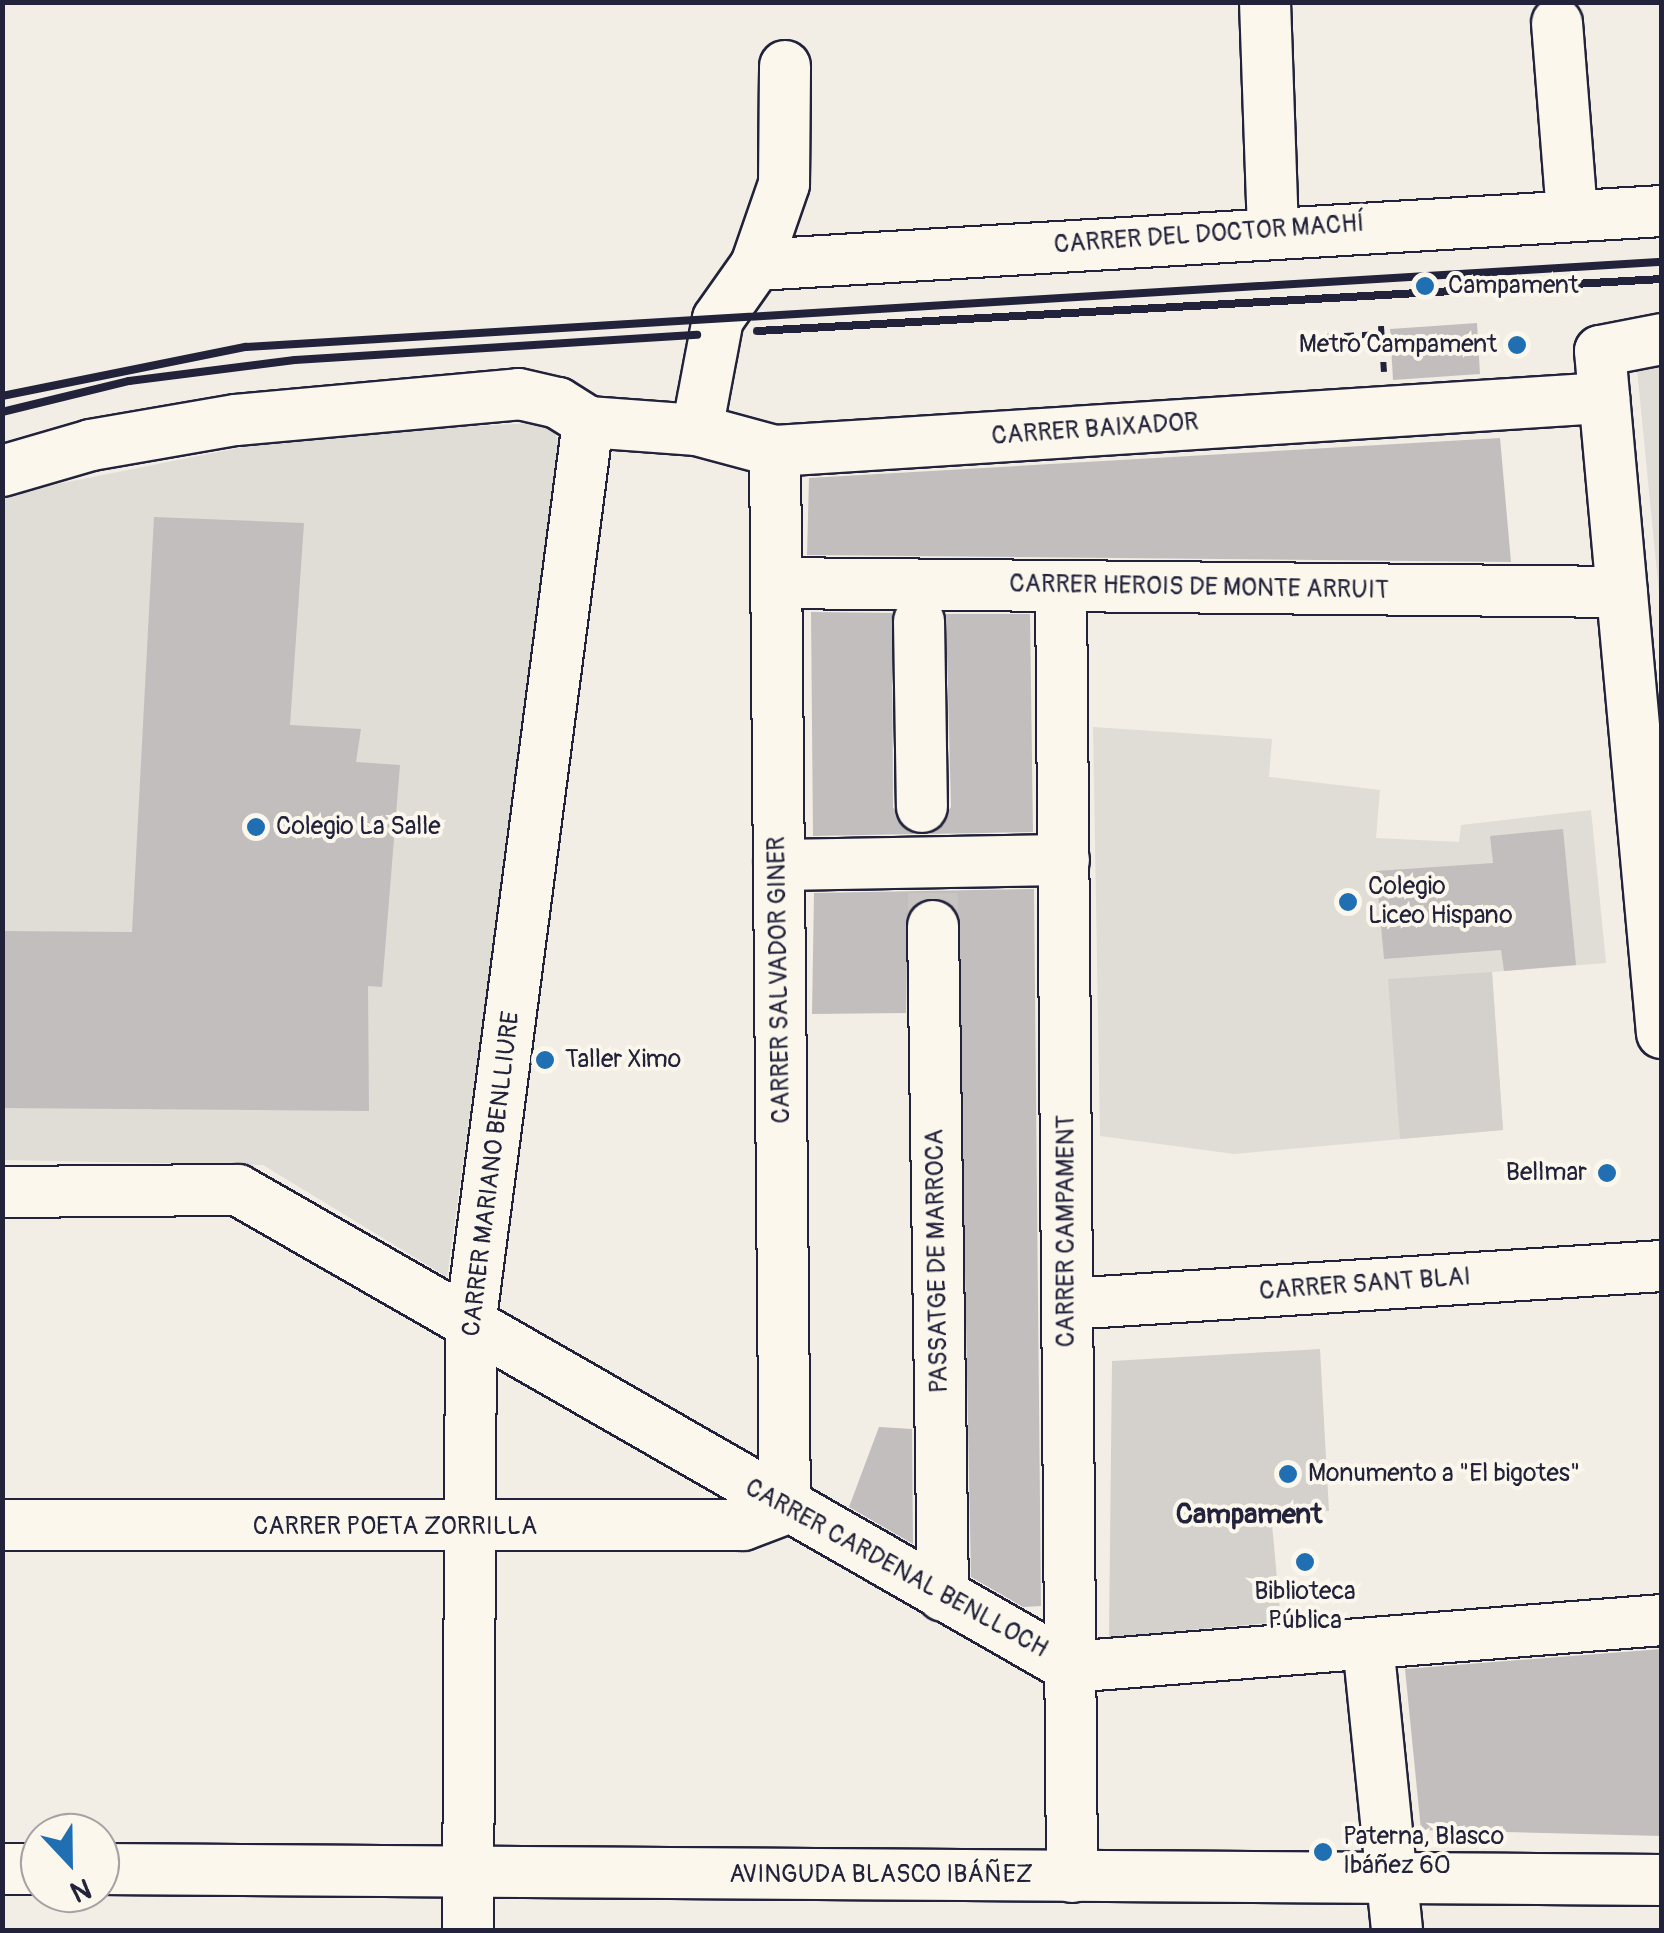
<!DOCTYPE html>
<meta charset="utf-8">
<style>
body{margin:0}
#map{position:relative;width:1664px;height:1933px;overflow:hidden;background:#f2eee5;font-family:Pangolin,sans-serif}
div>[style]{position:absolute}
.built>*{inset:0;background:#e0dcd6}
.green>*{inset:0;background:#d4d1cc}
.building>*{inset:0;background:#c2bebe}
.minor-tunnel>*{height:50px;margin-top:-25px;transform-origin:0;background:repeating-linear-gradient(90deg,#c8c5c3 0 50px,transparent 0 75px)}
.path>*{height:6px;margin-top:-3px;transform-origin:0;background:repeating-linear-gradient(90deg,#22223b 0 10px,transparent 0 18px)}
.roads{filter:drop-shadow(2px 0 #22223b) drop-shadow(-2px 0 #22223b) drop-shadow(0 2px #22223b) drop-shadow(0 -2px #22223b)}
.minor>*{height:50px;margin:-25px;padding:0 25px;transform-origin:25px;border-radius:25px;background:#fbf7ec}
.rail>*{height:8px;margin:-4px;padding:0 4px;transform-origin:4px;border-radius:4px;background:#22223b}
.dots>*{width:28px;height:28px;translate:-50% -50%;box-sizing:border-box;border:5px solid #fbf7ec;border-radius:50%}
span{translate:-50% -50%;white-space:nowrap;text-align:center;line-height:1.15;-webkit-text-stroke:8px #fbf7ec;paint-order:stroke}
.street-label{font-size:25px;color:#22223b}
.poi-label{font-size:25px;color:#22223b}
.left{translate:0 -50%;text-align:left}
.right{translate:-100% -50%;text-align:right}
.neighbourhood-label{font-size:28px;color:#22223b;font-weight:700}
.frame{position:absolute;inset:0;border:5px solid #22223b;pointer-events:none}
.north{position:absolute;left:20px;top:1813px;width:100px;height:100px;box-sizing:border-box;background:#fbf7ec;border:2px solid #a4a2a5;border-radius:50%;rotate:158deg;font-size:28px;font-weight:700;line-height:40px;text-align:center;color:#22223b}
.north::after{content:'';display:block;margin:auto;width:35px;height:45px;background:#1f6fb2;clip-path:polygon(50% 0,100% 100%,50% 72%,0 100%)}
</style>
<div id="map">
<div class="built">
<div style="clip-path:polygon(1661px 358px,1661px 613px,1636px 359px)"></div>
<div style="clip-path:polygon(532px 423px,554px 429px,562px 456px,447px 1277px,263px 1165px,3px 1160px,2px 495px,294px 437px)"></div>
<div style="clip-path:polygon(1093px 727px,1272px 739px,1269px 777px,1380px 790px,1376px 838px,1459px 842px,1461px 825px,1591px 810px,1606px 963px,1492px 972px,1503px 1130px,1234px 1154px,1100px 1136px)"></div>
</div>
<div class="green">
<div style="clip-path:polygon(1492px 972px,1503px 1130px,1400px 1139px,1388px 979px)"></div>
<div style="clip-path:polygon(1320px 1349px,1329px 1511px,1271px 1513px,1281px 1622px,1109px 1637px,1112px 1361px)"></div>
</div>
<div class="building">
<div style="clip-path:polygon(1477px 323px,1480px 374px,1393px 380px,1390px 329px)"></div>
<div style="clip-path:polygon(1500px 438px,1511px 562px,807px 555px,809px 478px)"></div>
<div style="clip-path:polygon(154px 517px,304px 523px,290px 725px,361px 729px,356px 762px,400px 765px,382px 987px,368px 986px,369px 1111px,2px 1108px,2px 931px,132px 932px)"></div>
<div style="clip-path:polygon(811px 612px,892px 613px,893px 807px,914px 834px,813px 836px)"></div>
<div style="clip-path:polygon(946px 614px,1030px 614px,1033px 832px,930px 834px,951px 807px)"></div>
<div style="clip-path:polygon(1563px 829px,1576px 965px,1504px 971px,1501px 950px,1384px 959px,1376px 871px,1493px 863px,1490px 836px)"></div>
<div style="clip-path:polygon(1034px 889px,1041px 1606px,1023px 1607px,971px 1577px,958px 912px,932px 897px,908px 913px,906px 1013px,812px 1014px,814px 893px)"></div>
<div style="clip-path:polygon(879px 1427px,912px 1429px,913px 1544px,849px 1507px)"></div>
<div style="clip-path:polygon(1662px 1649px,1662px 1836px,1421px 1830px,1405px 1669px)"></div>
</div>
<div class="minor-tunnel">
<div style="left:933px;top:893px;width:33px;rotate:90deg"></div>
</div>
<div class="path">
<div style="left:1381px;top:326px;width:46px;rotate:86.3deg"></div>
<div style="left:1326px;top:337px;width:56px;rotate:-3.1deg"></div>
</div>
<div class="roads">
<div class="minor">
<div style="left:1265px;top:2px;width:227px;rotate:88deg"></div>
<div style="left:1557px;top:23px;width:193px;rotate:85.5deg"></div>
<div style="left:756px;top:265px;width:86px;rotate:-70.9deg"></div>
<div style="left:784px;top:184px;width:118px;rotate:-89.5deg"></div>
<div style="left:1662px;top:339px;width:63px;rotate:169deg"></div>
<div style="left:1600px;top:351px;width:685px;rotate:84.81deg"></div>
<div style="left:588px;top:422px;width:109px;rotate:4.2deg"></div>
<div style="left:697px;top:430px;width:81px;rotate:15.1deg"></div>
<div style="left:775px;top:451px;width:831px;rotate:-3.66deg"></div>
<div style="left:697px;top:430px;width:113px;rotate:-79.3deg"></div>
<div style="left:718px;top:319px;width:66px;rotate:-54.9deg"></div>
<div style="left:756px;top:265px;width:908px;rotate:-3.41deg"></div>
<div style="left:775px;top:451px;width:1058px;rotate:89.46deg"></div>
<div style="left:2px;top:471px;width:93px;rotate:-16.3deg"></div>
<div style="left:91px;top:445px;width:147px;rotate:-9.8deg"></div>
<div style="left:236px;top:420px;width:284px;rotate:-5.2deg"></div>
<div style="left:519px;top:394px;width:40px;rotate:13deg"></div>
<div style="left:558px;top:403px;width:36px;rotate:32deg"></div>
<div style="left:777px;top:583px;width:845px;rotate:0.61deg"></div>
<div style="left:1061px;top:586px;width:1291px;rotate:89.51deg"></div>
<div style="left:919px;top:621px;width:186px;rotate:89.1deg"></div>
<div style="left:779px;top:865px;width:285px;rotate:-1deg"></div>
<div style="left:933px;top:926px;width:670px;rotate:89.14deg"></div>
<div style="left:2px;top:1192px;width:236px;rotate:-0.5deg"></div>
<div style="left:238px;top:1190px;width:959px;rotate:29.83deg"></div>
<div style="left:1070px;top:1667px;width:594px;rotate:-4.54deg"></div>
<div style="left:1068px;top:1304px;width:595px;rotate:-3.66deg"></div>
<div style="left:2px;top:1525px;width:741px"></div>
<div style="left:743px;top:1525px;width:45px;rotate:-20.9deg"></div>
<div style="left:1368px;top:1644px;width:287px;rotate:84.2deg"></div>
<div style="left:2px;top:1869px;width:38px"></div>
<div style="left:100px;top:1869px;width:1562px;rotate:0.4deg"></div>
<div style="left:468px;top:1930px;width:612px;rotate:-89.72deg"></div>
<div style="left:471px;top:1318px;width:904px;rotate:-82.56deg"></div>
</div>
</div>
<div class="rail">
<div style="left:757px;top:331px;width:906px;rotate:-3.29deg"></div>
<div style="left:2px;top:396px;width:249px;rotate:-11.4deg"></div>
<div style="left:246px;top:347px;width:1419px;rotate:-3.44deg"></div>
<div style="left:2px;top:412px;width:131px;rotate:-13.7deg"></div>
<div style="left:129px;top:381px;width:167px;rotate:-7.2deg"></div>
<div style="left:295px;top:360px;width:403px;rotate:-3.6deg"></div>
</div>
<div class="dots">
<div style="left:1425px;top:286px;background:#1f6fb2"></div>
<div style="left:1517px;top:345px;background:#1f6fb2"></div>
<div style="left:256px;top:827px;background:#1f6fb2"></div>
<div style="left:1348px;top:902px;background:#1f6fb2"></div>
<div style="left:545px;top:1060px;background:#1f6fb2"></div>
<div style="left:1607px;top:1173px;background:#1f6fb2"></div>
<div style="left:1288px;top:1474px;background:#1f6fb2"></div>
<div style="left:1305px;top:1562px;background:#1f6fb2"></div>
<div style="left:1323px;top:1852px;background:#1f6fb2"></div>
</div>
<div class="street-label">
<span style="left:1209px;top:235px;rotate:-4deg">CARRER DEL DOCTOR MACHÍ</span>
<span style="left:1095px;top:430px;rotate:-4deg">CARRER BAIXADOR</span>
<span style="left:1199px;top:588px;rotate:1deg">CARRER HEROIS DE MONTE ARRUIT</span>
<span style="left:780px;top:980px;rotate:-91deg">CARRER SALVADOR GINER</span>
<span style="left:492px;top:1174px;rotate:-83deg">CARRER MARIANO BENLLIURE</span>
<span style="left:1067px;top:1231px;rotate:-90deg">CARRER CAMPAMENT</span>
<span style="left:938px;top:1261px;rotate:-91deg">PASSATGE DE MARROCA</span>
<span style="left:1365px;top:1285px;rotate:-4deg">CARRER SANT BLAI</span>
<span style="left:395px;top:1527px">CARRER POETA ZORRILLA</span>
<span style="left:896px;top:1569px;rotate:29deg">CARRER CARDENAL BENLLOCH</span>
<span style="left:881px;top:1875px">AVINGUDA BLASCO IBÁÑEZ</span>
</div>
<div class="poi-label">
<span class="left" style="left:1448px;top:286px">Campament</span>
<span class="right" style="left:1497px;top:345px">Metro Campament</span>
<span class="left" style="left:276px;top:827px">Colegio La Salle</span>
<span class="left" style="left:1368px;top:902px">Colegio<br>Liceo Hispano</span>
<span class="left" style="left:565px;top:1060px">Taller Ximo</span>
<span class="right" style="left:1587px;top:1173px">Bellmar</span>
<span class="left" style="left:1308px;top:1474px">Monumento a "El bigotes"</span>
<span style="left:1305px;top:1607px">Biblioteca<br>Pública</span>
<span class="left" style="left:1343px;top:1852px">Paterna, Blasco<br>Ibáñez 60</span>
</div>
<div class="neighbourhood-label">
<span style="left:1249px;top:1515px">Campament</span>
</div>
<div class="frame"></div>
<div class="north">N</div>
</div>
